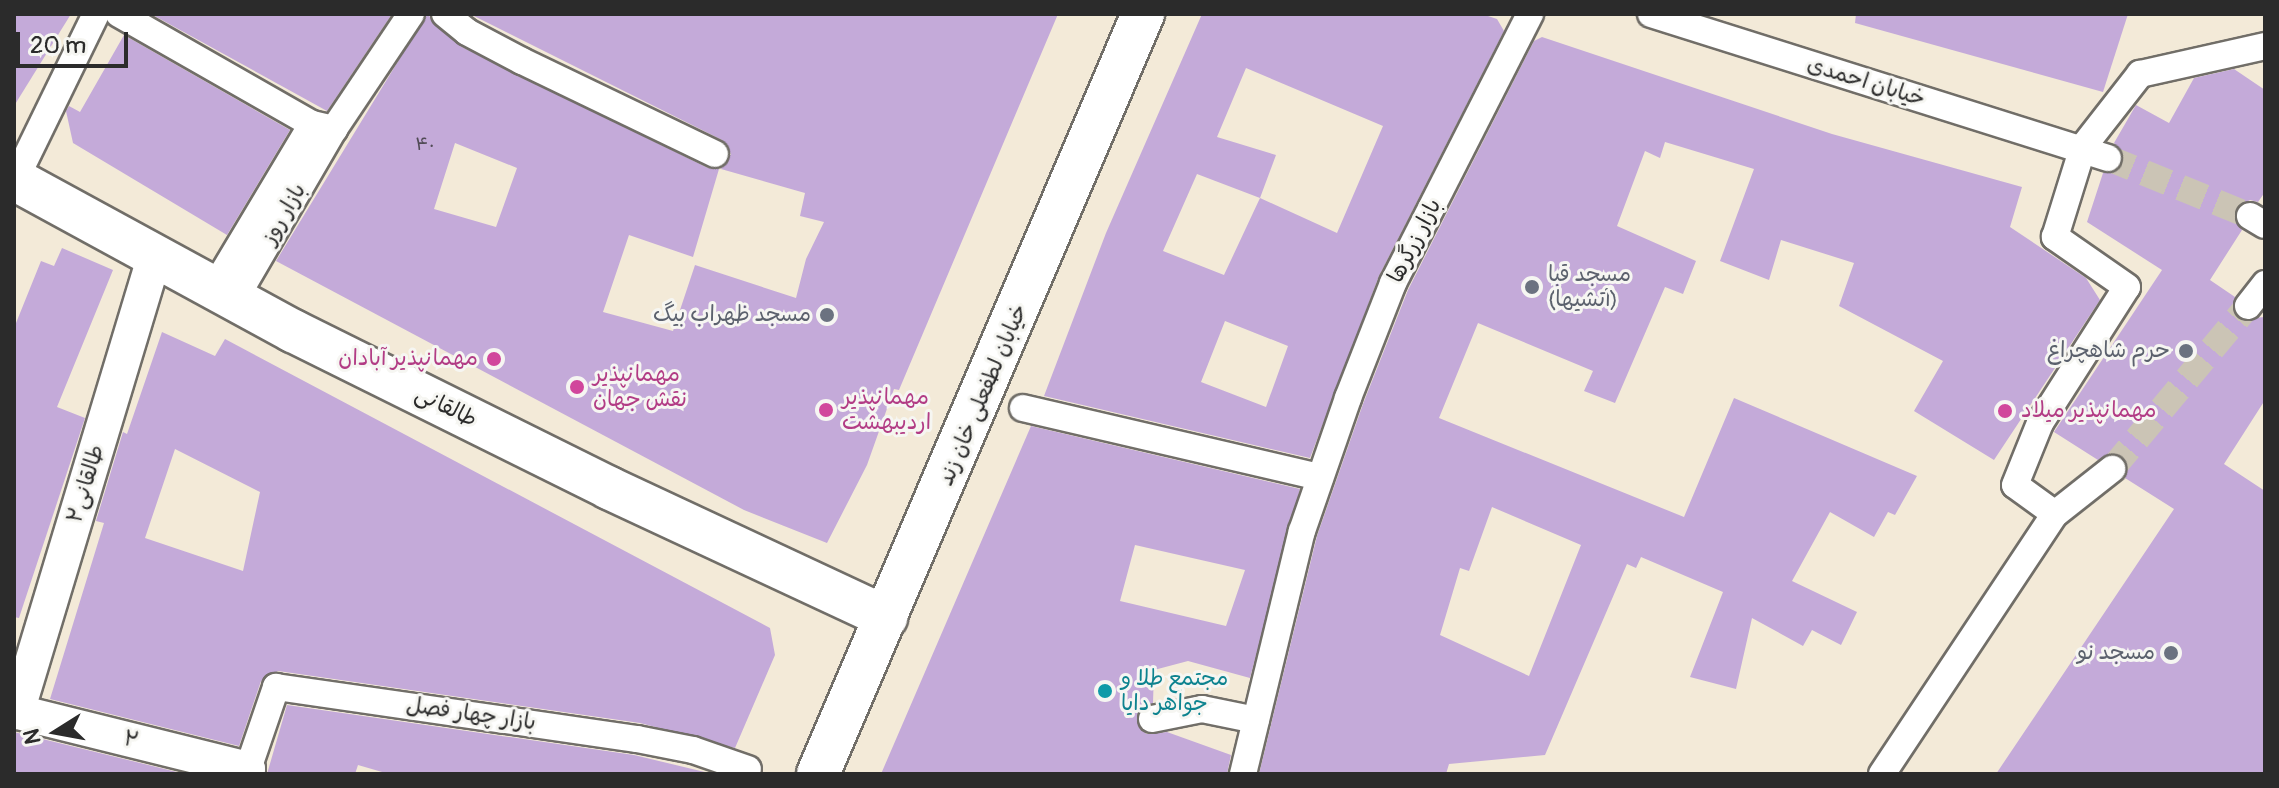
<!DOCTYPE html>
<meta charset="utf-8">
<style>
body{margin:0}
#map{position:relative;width:2279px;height:788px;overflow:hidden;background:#f3ead8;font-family:Pangolin,"Playpen Sans Arabic",sans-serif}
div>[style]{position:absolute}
.building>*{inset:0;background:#c4aad9}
.pedestrian-tunnel>*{height:26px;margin-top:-13px;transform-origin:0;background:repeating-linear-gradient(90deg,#cbc4b5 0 26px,transparent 0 39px)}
.roads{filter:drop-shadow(2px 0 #716e68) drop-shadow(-2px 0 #716e68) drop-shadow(0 2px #716e68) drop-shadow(0 -2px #716e68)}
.pedestrian>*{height:26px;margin:-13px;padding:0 13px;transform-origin:13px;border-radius:13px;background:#fff}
.minor>*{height:34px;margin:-17px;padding:0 17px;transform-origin:17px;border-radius:17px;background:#fff}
.tertiary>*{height:42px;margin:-21px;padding:0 21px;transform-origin:21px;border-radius:21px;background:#fff}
.dots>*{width:22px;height:22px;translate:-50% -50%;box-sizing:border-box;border:4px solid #f6f6f2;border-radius:50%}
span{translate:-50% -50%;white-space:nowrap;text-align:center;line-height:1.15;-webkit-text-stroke:6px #f6f6f2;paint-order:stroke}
.number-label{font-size:18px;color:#514b56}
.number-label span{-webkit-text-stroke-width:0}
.street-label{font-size:22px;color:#2b2b2b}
.worship-label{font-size:22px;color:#5b616d}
.left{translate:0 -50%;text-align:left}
.right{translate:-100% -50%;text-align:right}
.hotel-label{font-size:22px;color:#b23c85}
.culture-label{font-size:22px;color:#0d838f}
.frame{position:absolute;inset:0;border:16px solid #2b2b2b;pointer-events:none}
.north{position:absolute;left:16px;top:692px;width:80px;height:80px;-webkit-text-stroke:6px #f6f6f2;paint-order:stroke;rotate:259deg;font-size:22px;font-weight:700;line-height:32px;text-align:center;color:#2b2b2b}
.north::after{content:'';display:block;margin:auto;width:28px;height:36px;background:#2b2b2b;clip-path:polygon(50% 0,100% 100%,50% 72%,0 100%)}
.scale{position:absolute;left:16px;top:32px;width:112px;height:36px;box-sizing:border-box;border:4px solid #2b2b2b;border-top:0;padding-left:10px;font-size:24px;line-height:28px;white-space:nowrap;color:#2b2b2b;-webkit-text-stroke:6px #f6f6f2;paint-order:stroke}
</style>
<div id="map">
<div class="building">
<div style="clip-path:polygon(14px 14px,71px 14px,14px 106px)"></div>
<div style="clip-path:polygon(151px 14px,392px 14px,327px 111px)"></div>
<div style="clip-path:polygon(evenodd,427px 14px,460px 46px,708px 168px,719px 169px,693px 257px,629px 235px,603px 312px,673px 331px,695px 265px,796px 298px,806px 259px,824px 222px,800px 216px,805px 193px,721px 169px,731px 154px,722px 140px,470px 14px,1058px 14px,899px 390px,894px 389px,867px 465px,827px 543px,744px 510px,276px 261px,427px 14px,455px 143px,517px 168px,496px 227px,434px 209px,455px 143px)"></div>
<div style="clip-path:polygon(evenodd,1202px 14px,1482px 14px,1497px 19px,1504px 31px,1379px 276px,1310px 458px,1044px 396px,1106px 233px,1202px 14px,1246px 68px,1383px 126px,1337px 233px,1260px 198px,1276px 155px,1217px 137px,1246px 68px,1202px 14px,1197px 174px,1260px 198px,1224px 275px,1163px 251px,1197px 174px,1202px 14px,1225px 321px,1288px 346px,1266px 407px,1201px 382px,1225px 321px)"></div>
<div style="clip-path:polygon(1856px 14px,2128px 14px,2103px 92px,1855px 23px)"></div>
<div style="clip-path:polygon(124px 35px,290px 130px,227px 235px,73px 143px,66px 111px,69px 106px,80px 112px)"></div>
<div style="clip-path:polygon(evenodd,1542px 37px,1832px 134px,2022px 187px,2010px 227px,2086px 278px,2100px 300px,1994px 460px,1914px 411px,1943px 361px,1839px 306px,1854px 263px,1781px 240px,1769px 280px,1720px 261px,1754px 169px,1665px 142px,1660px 158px,1645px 151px,1617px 226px,1696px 261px,1683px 294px,1665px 287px,1615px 403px,1584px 391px,1593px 371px,1478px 323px,1439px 418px,1684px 517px,1734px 398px,1917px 476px,1895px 515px,1888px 512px,1874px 537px,1830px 512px,1792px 581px,1857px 612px,1841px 645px,1812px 630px,1803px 646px,1752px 618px,1736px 689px,1690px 677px,1723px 592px,1641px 557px,1636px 568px,1627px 564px,1545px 755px,1449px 764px,1446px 774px,1259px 774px,1317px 536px,1363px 404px,1408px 290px,1534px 41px,1542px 37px,1492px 507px,1581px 545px,1529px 676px,1440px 635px,1460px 568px,1469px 571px,1492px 507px)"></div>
<div style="clip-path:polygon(2234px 69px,2265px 90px,2265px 192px,2258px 202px,2250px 200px,2237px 207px,2234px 216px,2242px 230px,2210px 280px,2235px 297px,2233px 311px,2239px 319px,2265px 317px,2265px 400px,2224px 464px,2265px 491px,2265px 774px,1996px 774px,2174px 509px,2125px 478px,2128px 466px,2119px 455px,2098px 460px,2054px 432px,2162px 270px,2087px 222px,2103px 173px,2112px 173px,2123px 164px,2123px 154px,2114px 143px,2136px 105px,2169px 123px,2194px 78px)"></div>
<div style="clip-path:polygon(62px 248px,113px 270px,57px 407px,85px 418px,19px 618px,14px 617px,14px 328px,41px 261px,54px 266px)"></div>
<div style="clip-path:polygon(evenodd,162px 332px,215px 356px,225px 339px,770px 628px,775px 655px,735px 748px,640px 723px,278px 671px,261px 681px,239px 746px,50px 699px,104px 523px,96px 521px,123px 432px,127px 434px,162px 332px,175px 449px,260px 492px,243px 571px,145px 538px,175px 449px)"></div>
<div style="clip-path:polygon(evenodd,1031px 426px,1300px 489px,1250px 678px,1188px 661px,1154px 670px,1153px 703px,1137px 715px,1146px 734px,1167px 732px,1231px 755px,1227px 774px,881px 774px,1031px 426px,1135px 545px,1245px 570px,1226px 626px,1120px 601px,1135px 545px)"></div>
<div style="clip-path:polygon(287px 705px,634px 755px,713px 774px,389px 774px,358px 765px,355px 774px,267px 774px)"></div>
<div style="clip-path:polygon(14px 732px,185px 774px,14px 774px)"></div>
</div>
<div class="pedestrian-tunnel">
<div style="left:2108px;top:158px;width:153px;rotate:22.2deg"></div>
<div style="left:2112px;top:469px;width:212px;rotate:-50.2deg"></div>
</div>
<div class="roads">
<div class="pedestrian">
<div style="left:119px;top:14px;width:222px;rotate:29.7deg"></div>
<div style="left:312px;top:124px;width:23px;rotate:13deg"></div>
<div style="left:445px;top:14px;width:28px;rotate:39deg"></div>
<div style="left:467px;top:32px;width:62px;rotate:27.8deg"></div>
<div style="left:522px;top:61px;width:214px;rotate:25.7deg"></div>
<div style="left:1651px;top:14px;width:479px;rotate:17.5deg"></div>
<div style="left:15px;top:180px;width:185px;rotate:-64deg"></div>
<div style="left:2250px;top:216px;width:17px;rotate:31deg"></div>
<div style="left:214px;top:288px;width:191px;rotate:-59.1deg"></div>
<div style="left:235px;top:299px;width:197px;rotate:-59.8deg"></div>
<div style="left:334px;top:129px;width:138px;rotate:-56.2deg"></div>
<div style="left:2248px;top:306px;width:28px;rotate:-52deg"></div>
<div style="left:1023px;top:408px;width:305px;rotate:13.1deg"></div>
<div style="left:2055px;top:514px;width:73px;rotate:-38.3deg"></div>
<div style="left:1152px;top:719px;width:51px;rotate:-11.3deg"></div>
<div style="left:1202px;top:709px;width:55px;rotate:11.5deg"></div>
<div style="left:248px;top:769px;width:87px;rotate:-71.1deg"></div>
<div style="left:276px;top:687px;width:365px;rotate:8.2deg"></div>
<div style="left:637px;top:739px;width:57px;rotate:11.1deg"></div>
<div style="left:693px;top:750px;width:58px;rotate:19.1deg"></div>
<div style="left:1243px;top:774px;width:250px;rotate:-76.4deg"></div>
<div style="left:1302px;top:531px;width:141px;rotate:-70.9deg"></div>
<div style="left:1348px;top:398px;width:123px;rotate:-68.6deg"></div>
<div style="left:1393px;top:283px;width:302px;rotate:-63deg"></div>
<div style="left:1882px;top:774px;width:312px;rotate:-56.4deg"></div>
<div style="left:2055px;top:514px;width:49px;rotate:-144.1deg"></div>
<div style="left:2015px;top:485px;width:67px;rotate:-68deg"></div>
<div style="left:2040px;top:423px;width:161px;rotate:-57.4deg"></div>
<div style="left:2127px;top:287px;width:88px;rotate:-145.2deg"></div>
<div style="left:2055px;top:237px;width:94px;rotate:-72.7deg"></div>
<div style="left:2083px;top:147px;width:93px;rotate:-52deg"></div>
<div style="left:2140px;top:74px;width:128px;rotate:-12.6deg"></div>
</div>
<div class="minor">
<div style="left:14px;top:711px;width:241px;rotate:13.9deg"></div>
<div style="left:248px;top:769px;width:5px;rotate:112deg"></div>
<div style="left:17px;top:712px;width:476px;rotate:-73.2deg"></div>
</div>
<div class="tertiary">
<div style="left:14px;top:179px;width:318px;rotate:28.6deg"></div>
<div style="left:293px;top:331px;width:353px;rotate:26.4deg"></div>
<div style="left:609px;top:488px;width:306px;rotate:25deg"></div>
<div style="left:818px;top:774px;width:827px;rotate:-66.85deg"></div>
</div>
</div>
<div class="dots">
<div style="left:1532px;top:287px;background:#6b7280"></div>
<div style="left:827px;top:315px;background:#6b7280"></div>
<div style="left:2186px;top:351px;background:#6b7280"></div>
<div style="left:494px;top:359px;background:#d1479c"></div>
<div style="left:577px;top:387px;background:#d1479c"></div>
<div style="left:826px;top:410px;background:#d1479c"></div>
<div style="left:2005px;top:411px;background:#d1479c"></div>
<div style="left:2171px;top:653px;background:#6b7280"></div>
<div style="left:1105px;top:691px;background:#0f9aa8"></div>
</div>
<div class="number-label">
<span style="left:425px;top:145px">۴۰</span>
</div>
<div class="street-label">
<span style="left:1866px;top:82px;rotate:17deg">خیابان احمدی</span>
<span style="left:284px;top:214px;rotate:-60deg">بازار روز</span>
<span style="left:1415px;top:241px;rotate:-63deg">بازار زرگرها</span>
<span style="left:983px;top:395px;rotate:-67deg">خیابان لطفعلی خان زند</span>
<span style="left:446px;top:407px;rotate:26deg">طالقانی</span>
<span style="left:86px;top:484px;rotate:-73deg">طالقانی۲</span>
<span style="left:471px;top:714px;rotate:8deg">بازار چهار فصل</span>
<span style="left:131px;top:740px;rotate:14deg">۲</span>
</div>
<div class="worship-label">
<span class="left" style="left:1548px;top:287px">مسجد قبا<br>(آتشیها)</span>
<span class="right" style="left:811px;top:315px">مسجد ظهراب بیگ</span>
<span class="right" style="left:2170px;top:351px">حرم شاهچراغ</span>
<span class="right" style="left:2155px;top:653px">مسجد نو</span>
</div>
<div class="hotel-label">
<span class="right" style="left:478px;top:359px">مهمانپذیر آبادان</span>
<span class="left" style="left:593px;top:387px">مهمانپذیر<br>نقش جهان</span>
<span class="left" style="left:842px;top:410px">مهمانپذیر<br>اردیبهشت</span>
<span class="left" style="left:2021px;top:411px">مهمانپذیر میلاد</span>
</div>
<div class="culture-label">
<span class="left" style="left:1121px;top:691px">مجتمع طلا و<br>جواهر دایا</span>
</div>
<div class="frame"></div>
<div class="north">N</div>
<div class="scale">20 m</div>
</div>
